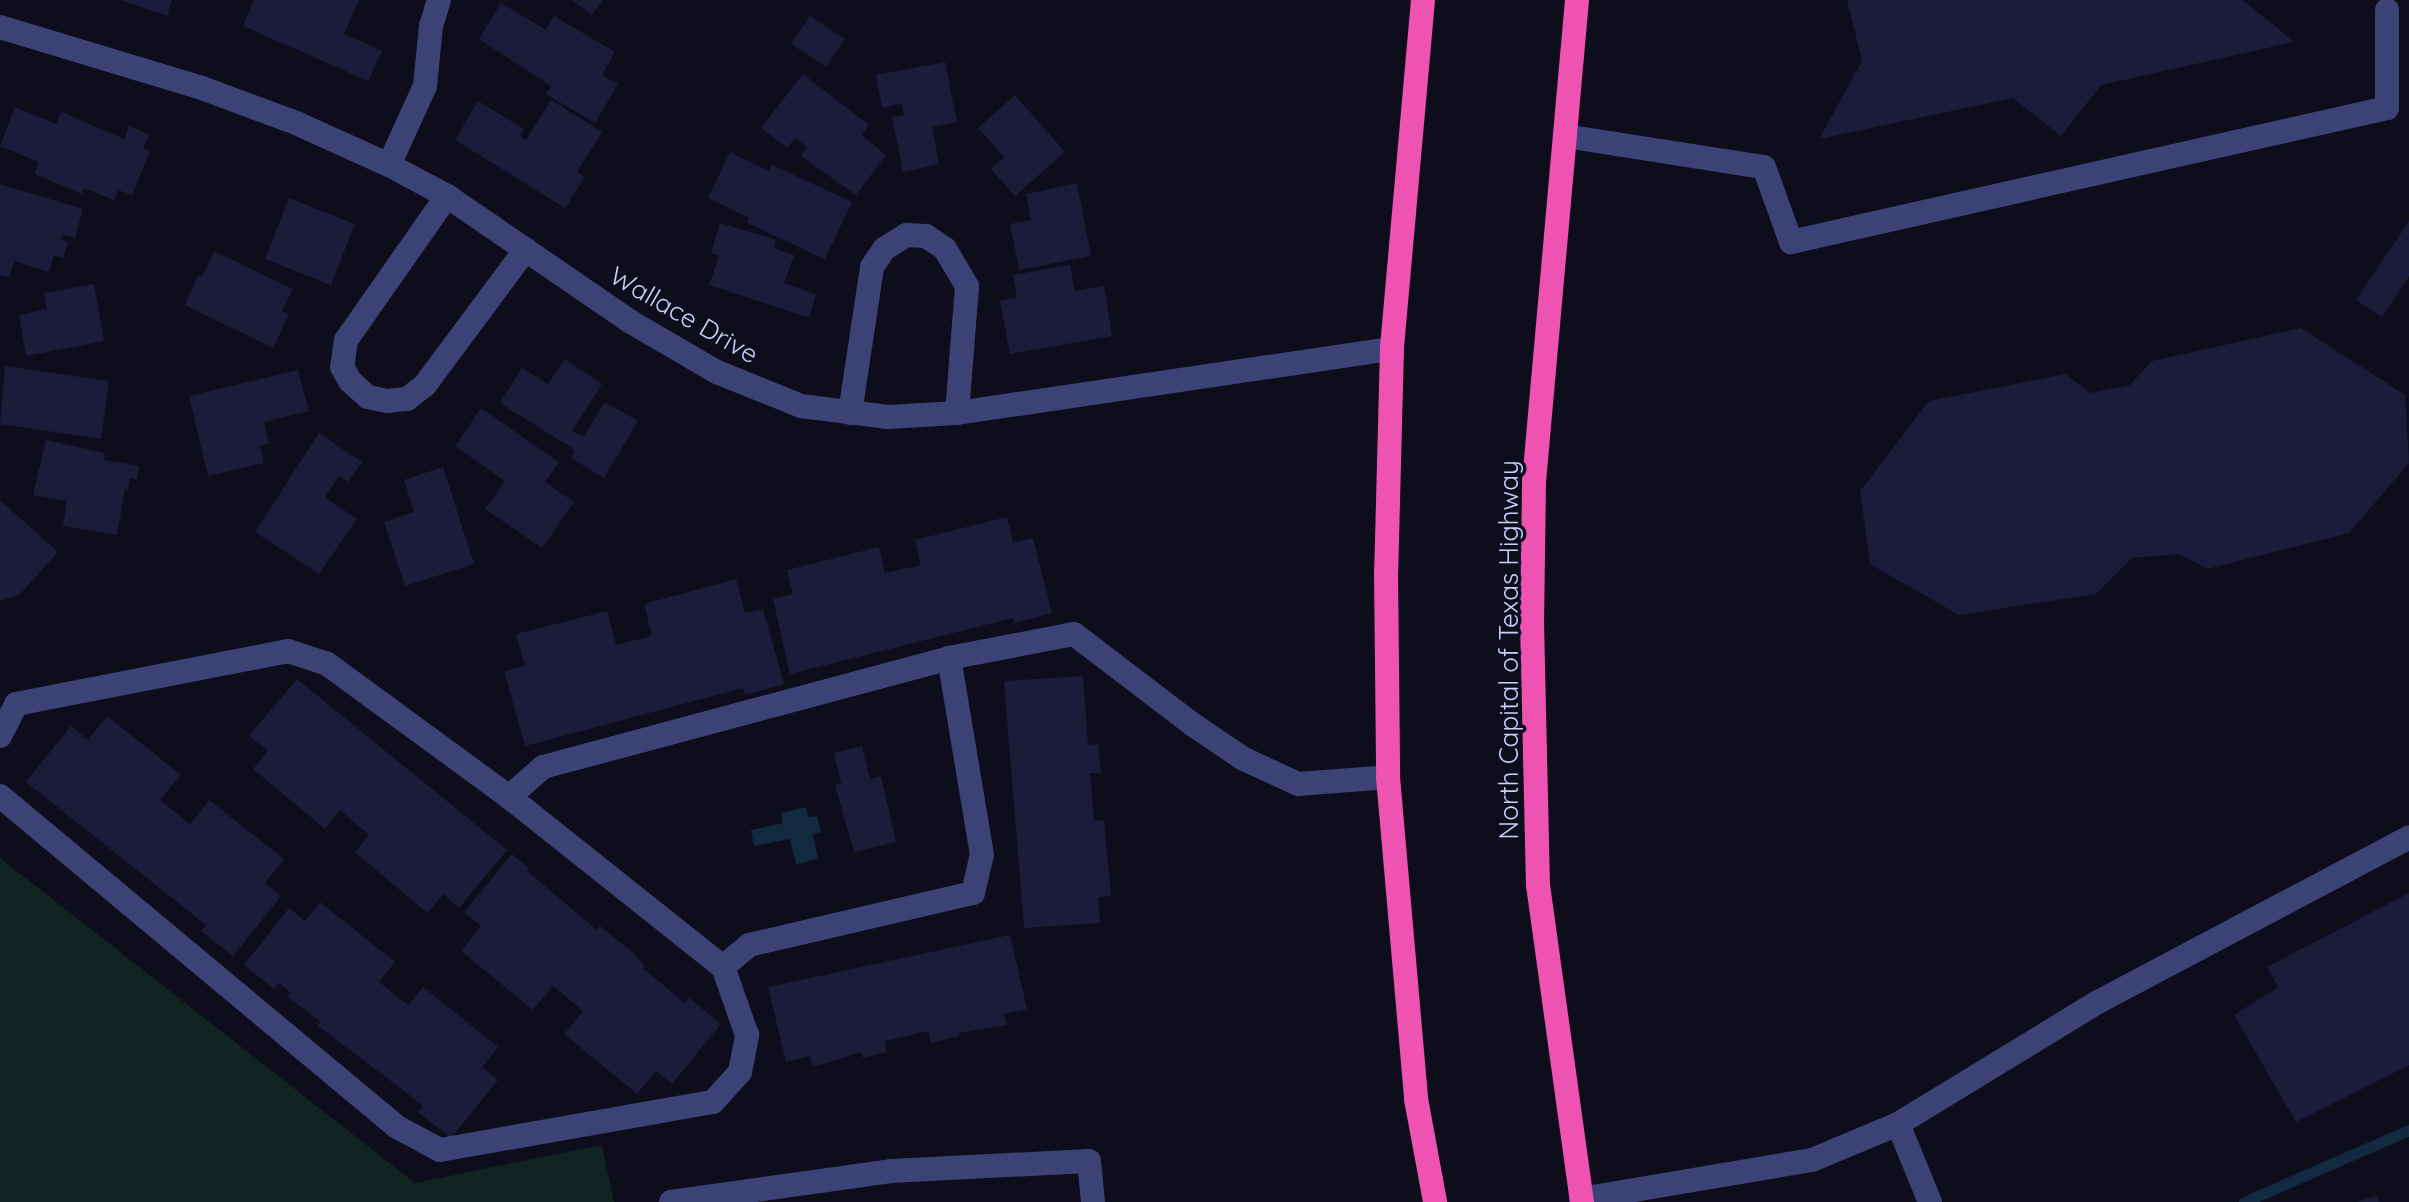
<!DOCTYPE html>
<style>
body{margin:0}
#map{position:relative;width:2409px;height:1202px;overflow:hidden;background:#0d0d1b;font-family:Quicksand,sans-serif}
div>[style]{position:absolute}
.green>*{inset:0;background:#112421}
.water>*{inset:0;background:#122a3f}
.stream>*{height:11px;margin:-5.5px;padding:0 5.5px;transform-origin:5.5px;border-radius:5.5px;background:#122a3f}
.building>*{inset:0;background:#1d1b3a}
.minor>*{height:24px;margin:-12px;padding:0 12px;transform-origin:12px;border-radius:12px;background:#3c4275}
.highway>*{height:24px;margin:-12px;padding:0 12px;transform-origin:12px;border-radius:12px;background:#ee53b2}
span{translate:-50% -50%;white-space:nowrap;text-align:center;line-height:1.15;-webkit-text-stroke:7px #0d0d1b;paint-order:stroke}
.street-label{font-size:26px;color:#cccdfa}
</style>
<div id="map">
<div class="green">
<div style="clip-path:polygon(0 858px,415px 1183px,602px 1145px,614px 1202px,0 1202px)"></div>
</div>
<div class="water">
<div style="clip-path:polygon(806px 807px,808px 817px,817px 816px,821px 832px,813px 834px,818px 859px,796px 864px,790px 839px,754px 846px,751px 830px,783px 823px,781px 813px)"></div>
</div>
<div class="stream">
<div style="left:2244px;top:1202px;width:180px;rotate:-23.6deg"></div>
</div>
<div class="building">
<div style="clip-path:polygon(121px 0,172px 0,167px 16px)"></div>
<div style="clip-path:polygon(254px 0,359px 0,344px 34px,382px 51px,368px 81px,243px 26px)"></div>
<div style="clip-path:polygon(572px 0,603px 0,592px 15px)"></div>
<div style="clip-path:polygon(1847px 0,2243px 0,2294px 42px,2101px 85px,2061px 136px,2013px 98px,1819px 139px,1862px 61px)"></div>
<div style="clip-path:polygon(501px 3px,546px 30px,554px 16px,615px 52px,602px 75px,618px 84px,595px 123px,546px 94px,551px 86px,479px 39px)"></div>
<div style="clip-path:polygon(810px 16px,845px 39px,826px 67px,791px 44px)"></div>
<div style="clip-path:polygon(945px 62px,957px 122px,932px 127px,939px 164px,903px 172px,892px 117px,904px 115px,901px 104px,882px 108px,876px 75px)"></div>
<div style="clip-path:polygon(803px 74px,869px 125px,861px 135px,886px 155px,856px 195px,801px 156px,807px 147px,795px 138px,787px 148px,761px 128px)"></div>
<div style="clip-path:polygon(1015px 95px,1065px 152px,1015px 196px,991px 169px,1004px 157px,978px 128px)"></div>
<div style="clip-path:polygon(551px 100px,602px 132px,577px 172px,585px 177px,565px 208px,455px 140px,478px 101px,524px 129px,520px 136px,526px 140px)"></div>
<div style="clip-path:polygon(15px 107px,56px 124px,61px 112px,124px 139px,129px 126px,149px 135px,143px 148px,150px 151px,132px 195px,118px 190px,114px 200px,84px 188px,82px 194px,35px 174px,39px 162px,0 146px)"></div>
<div style="clip-path:polygon(730px 152px,769px 171px,772px 165px,852px 202px,825px 259px,747px 223px,749px 218px,708px 198px)"></div>
<div style="clip-path:polygon(1077px 183px,1091px 256px,1019px 270px,1010px 224px,1031px 220px,1026px 194px)"></div>
<div style="clip-path:polygon(0 184px,83px 209px,75px 238px,63px 234px,61px 240px,68px 242px,63px 258px,54px 255px,49px 272px,14px 261px,9px 278px,0 275px)"></div>
<div style="clip-path:polygon(289px 198px,355px 224px,331px 285px,265px 259px)"></div>
<div style="clip-path:polygon(2409px 221px,2409px 276px,2382px 317px,2356px 300px)"></div>
<div style="clip-path:polygon(720px 223px,776px 240px,774px 248px,794px 255px,784px 283px,816px 294px,809px 318px,709px 285px,719px 256px,711px 253px)"></div>
<div style="clip-path:polygon(214px 251px,293px 289px,282px 311px,289px 314px,273px 348px,185px 305px,198px 275px,202px 277px)"></div>
<div style="clip-path:polygon(1070px 265px,1075px 291px,1104px 286px,1112px 336px,1010px 354px,1000px 301px,1017px 298px,1013px 275px)"></div>
<div style="clip-path:polygon(94px 284px,104px 341px,26px 356px,19px 315px,47px 309px,44px 293px)"></div>
<div style="clip-path:polygon(2301px 328px,2405px 395px,2409px 463px,2349px 533px,2207px 569px,2179px 554px,2132px 558px,2096px 594px,1959px 615px,1870px 564px,1860px 491px,1929px 401px,2065px 374px,2090px 393px,2130px 385px,2152px 361px)"></div>
<div style="clip-path:polygon(565px 359px,602px 384px,572px 431px,583px 437px,605px 402px,638px 421px,604px 478px,571px 458px,575px 450px,500px 403px,522px 368px,548px 384px)"></div>
<div style="clip-path:polygon(5px 366px,109px 381px,101px 439px,0 424px)"></div>
<div style="clip-path:polygon(298px 370px,309px 411px,264px 422px,269px 444px,260px 446px,264px 463px,208px 476px,189px 396px)"></div>
<div style="clip-path:polygon(481px 408px,559px 462px,545px 482px,574px 502px,542px 548px,485px 509px,505px 481px,455px 446px)"></div>
<div style="clip-path:polygon(319px 433px,362px 462px,348px 482px,339px 476px,325px 497px,357px 519px,319px 574px,255px 532px)"></div>
<div style="clip-path:polygon(46px 440px,105px 453px,104px 460px,139px 466px,137px 479px,130px 478px,128px 489px,125px 489px,117px 535px,63px 526px,67px 501px,33px 495px)"></div>
<div style="clip-path:polygon(443px 467px,474px 564px,405px 586px,384px 522px,414px 512px,404px 480px)"></div>
<div style="clip-path:polygon(0 500px,58px 552px,19px 595px,0 601px)"></div>
<div style="clip-path:polygon(1007px 517px,1013px 543px,1033px 538px,1052px 613px,1014px 623px,1013px 618px,790px 674px,773px 599px,793px 594px,787px 570px,879px 547px,885px 573px,921px 565px,915px 540px)"></div>
<div style="clip-path:polygon(736px 579px,745px 613px,763px 609px,784px 684px,745px 695px,743px 688px,525px 746px,504px 671px,525px 666px,516px 634px,607px 611px,616px 645px,652px 636px,644px 604px)"></div>
<div style="clip-path:polygon(1083px 676px,1088px 745px,1098px 744px,1101px 773px,1090px 773px,1094px 821px,1104px 820px,1111px 896px,1098px 897px,1100px 923px,1024px 928px,1004px 681px)"></div>
<div style="clip-path:polygon(297px 679px,507px 850px,459px 908px,443px 894px,427px 913px,355px 852px,369px 835px,340px 810px,325px 829px,253px 769px,268px 751px,249px 736px)"></div>
<div style="clip-path:polygon(107px 716px,181px 775px,160px 800px,190px 824px,209px 800px,284px 859px,265px 883px,281px 896px,233px 956px,201px 931px,206px 925px,26px 782px,71px 726px,88px 740px)"></div>
<div style="clip-path:polygon(862px 746px,870px 779px,881px 776px,896px 842px,854px 852px,835px 785px,841px 784px,834px 753px)"></div>
<div style="clip-path:polygon(512px 854px,529px 868px,527px 871px,597px 930px,600px 926px,632px 952px,645px 966px,643px 968px,685px 1003px,689px 998px,721px 1024px,672px 1084px,656px 1071px,637px 1094px,564px 1034px,583px 1011px,553px 986px,533px 1010px,461px 951px,481px 926px,464px 912px)"></div>
<div style="clip-path:polygon(2409px 893px,2409px 1065px,2296px 1122px,2234px 1015px,2278px 987px,2267px 967px)"></div>
<div style="clip-path:polygon(320px 902px,395px 962px,379px 982px,408px 1005px,423px 987px,498px 1047px,482px 1067px,498px 1080px,451px 1138px,418px 1112px,423px 1106px,412px 1097px,318px 1026px,321px 1022px,287px 997px,291px 993px,279px 983px,274px 989px,244px 965px,289px 908px,305px 921px)"></div>
<div style="clip-path:polygon(1010px 935px,1027px 1009px,1004px 1014px,1007px 1025px,959px 1033px,959px 1036px,931px 1043px,928px 1031px,885px 1041px,887px 1052px,863px 1058px,861px 1052px,813px 1067px,810px 1056px,786px 1062px,768px 987px)"></div>
<div style="clip-path:polygon(2376px 1195px,2379px 1202px,2358px 1202px)"></div>
</div>
<div class="minor">
<div style="left:0;top:27px;width:211px;rotate:16.8deg"></div>
<div style="left:202px;top:88px;width:100px;rotate:20.4deg"></div>
<div style="left:296px;top:123px;width:102px;rotate:24.3deg"></div>
<div style="left:389px;top:165px;width:66px;rotate:28.1deg"></div>
<div style="left:447px;top:196px;width:223px;rotate:34.4deg"></div>
<div style="left:631px;top:322px;width:99px;rotate:30.2deg"></div>
<div style="left:717px;top:372px;width:91px;rotate:22deg"></div>
<div style="left:801px;top:406px;width:88px;rotate:7.2deg"></div>
<div style="left:888px;top:417px;width:69px;rotate:-3.3deg"></div>
<div style="left:957px;top:413px;width:440px;rotate:-8.4deg"></div>
<div style="left:1565px;top:136px;width:201px;rotate:8.9deg"></div>
<div style="left:1764px;top:167px;width:80px;rotate:70.2deg"></div>
<div style="left:1791px;top:242px;width:611px;rotate:-12.67deg"></div>
<div style="left:2387px;top:108px;width:98px;rotate:-90deg"></div>
<div style="left:389px;top:165px;width:87px;rotate:-65.5deg"></div>
<div style="left:425px;top:86px;width:60px;rotate:-84.3deg"></div>
<div style="left:431px;top:26px;width:27px;rotate:-73deg"></div>
<div style="left:447px;top:196px;width:176px;rotate:125deg"></div>
<div style="left:346px;top:340px;width:27px;rotate:98deg"></div>
<div style="left:342px;top:367px;width:16px;rotate:60deg"></div>
<div style="left:350px;top:381px;width:24px;rotate:42deg"></div>
<div style="left:368px;top:397px;width:19px;rotate:12deg"></div>
<div style="left:387px;top:401px;width:20px;rotate:-6deg"></div>
<div style="left:407px;top:399px;width:23px;rotate:-38deg"></div>
<div style="left:425px;top:385px;width:169px;rotate:-53.4deg"></div>
<div style="left:850px;top:413px;width:148px;rotate:-81.4deg"></div>
<div style="left:872px;top:267px;width:22px;rotate:-56deg"></div>
<div style="left:884px;top:249px;width:26px;rotate:-32deg"></div>
<div style="left:906px;top:235px;width:20px;rotate:3deg"></div>
<div style="left:926px;top:236px;width:23px;rotate:34deg"></div>
<div style="left:945px;top:249px;width:43px;rotate:59.3deg"></div>
<div style="left:967px;top:286px;width:127px;rotate:94.5deg"></div>
<div style="left:0;top:736px;width:36px;rotate:-63deg"></div>
<div style="left:16px;top:704px;width:277px;rotate:-11deg"></div>
<div style="left:288px;top:651px;width:40px;rotate:18deg"></div>
<div style="left:326px;top:663px;width:227px;rotate:36.2deg"></div>
<div style="left:509px;top:797px;width:45px;rotate:-41.4deg"></div>
<div style="left:543px;top:767px;width:420px;rotate:-15deg"></div>
<div style="left:949px;top:658px;width:127px;rotate:-10.9deg"></div>
<div style="left:1074px;top:634px;width:148px;rotate:37.3deg"></div>
<div style="left:1192px;top:724px;width:60px;rotate:34.2deg"></div>
<div style="left:1242px;top:758px;width:62px;rotate:24.9deg"></div>
<div style="left:1298px;top:784px;width:90px;rotate:-4.4deg"></div>
<div style="left:0;top:796px;width:517px;rotate:39.82deg"></div>
<div style="left:397px;top:1127px;width:49px;rotate:28.1deg"></div>
<div style="left:440px;top:1150px;width:277px;rotate:-10deg"></div>
<div style="left:713px;top:1102px;width:40px;rotate:-48deg"></div>
<div style="left:740px;top:1072px;width:38px;rotate:-79deg"></div>
<div style="left:747px;top:1035px;width:72px;rotate:-109.4deg"></div>
<div style="left:723px;top:967px;width:34px;rotate:-40deg"></div>
<div style="left:749px;top:945px;width:230px;rotate:-13.1deg"></div>
<div style="left:973px;top:893px;width:39px;rotate:-77deg"></div>
<div style="left:982px;top:855px;width:200px;rotate:-99.5deg"></div>
<div style="left:509px;top:797px;width:273px;rotate:38.5deg"></div>
<div style="left:1898px;top:1124px;width:84px;rotate:67.7deg"></div>
<div style="left:1581px;top:1199px;width:234px;rotate:-9.6deg"></div>
<div style="left:1812px;top:1160px;width:93px;rotate:-22.7deg"></div>
<div style="left:1898px;top:1124px;width:234px;rotate:-31.4deg"></div>
<div style="left:2098px;top:1002px;width:352px;rotate:-27.9deg"></div>
<div style="left:671px;top:1202px;width:222px;rotate:-8deg"></div>
<div style="left:891px;top:1171px;width:198px;rotate:-2.9deg"></div>
<div style="left:1089px;top:1161px;width:41px;rotate:84.4deg"></div>
</div>
<div class="highway">
<div style="left:1423px;top:0;width:350px;rotate:95.1deg"></div>
<div style="left:1392px;top:349px;width:222px;rotate:91.5deg"></div>
<div style="left:1386px;top:571px;width:206px;rotate:89.4deg"></div>
<div style="left:1388px;top:777px;width:323px;rotate:85deg"></div>
<div style="left:1416px;top:1099px;width:105px;rotate:79.5deg"></div>
<div style="left:1577px;top:0;width:484px;rotate:95.1deg"></div>
<div style="left:1534px;top:482px;width:140px;rotate:90.8deg"></div>
<div style="left:1532px;top:622px;width:263px;rotate:88.7deg"></div>
<div style="left:1538px;top:885px;width:320px;rotate:82.1deg"></div>
</div>
<div class="street-label">
<span style="left:684px;top:315px;rotate:30deg">Wallace Drive</span>
<span style="left:1509px;top:650px;rotate:-90deg">North Capital of Texas Highway</span>
</div>
</div>
